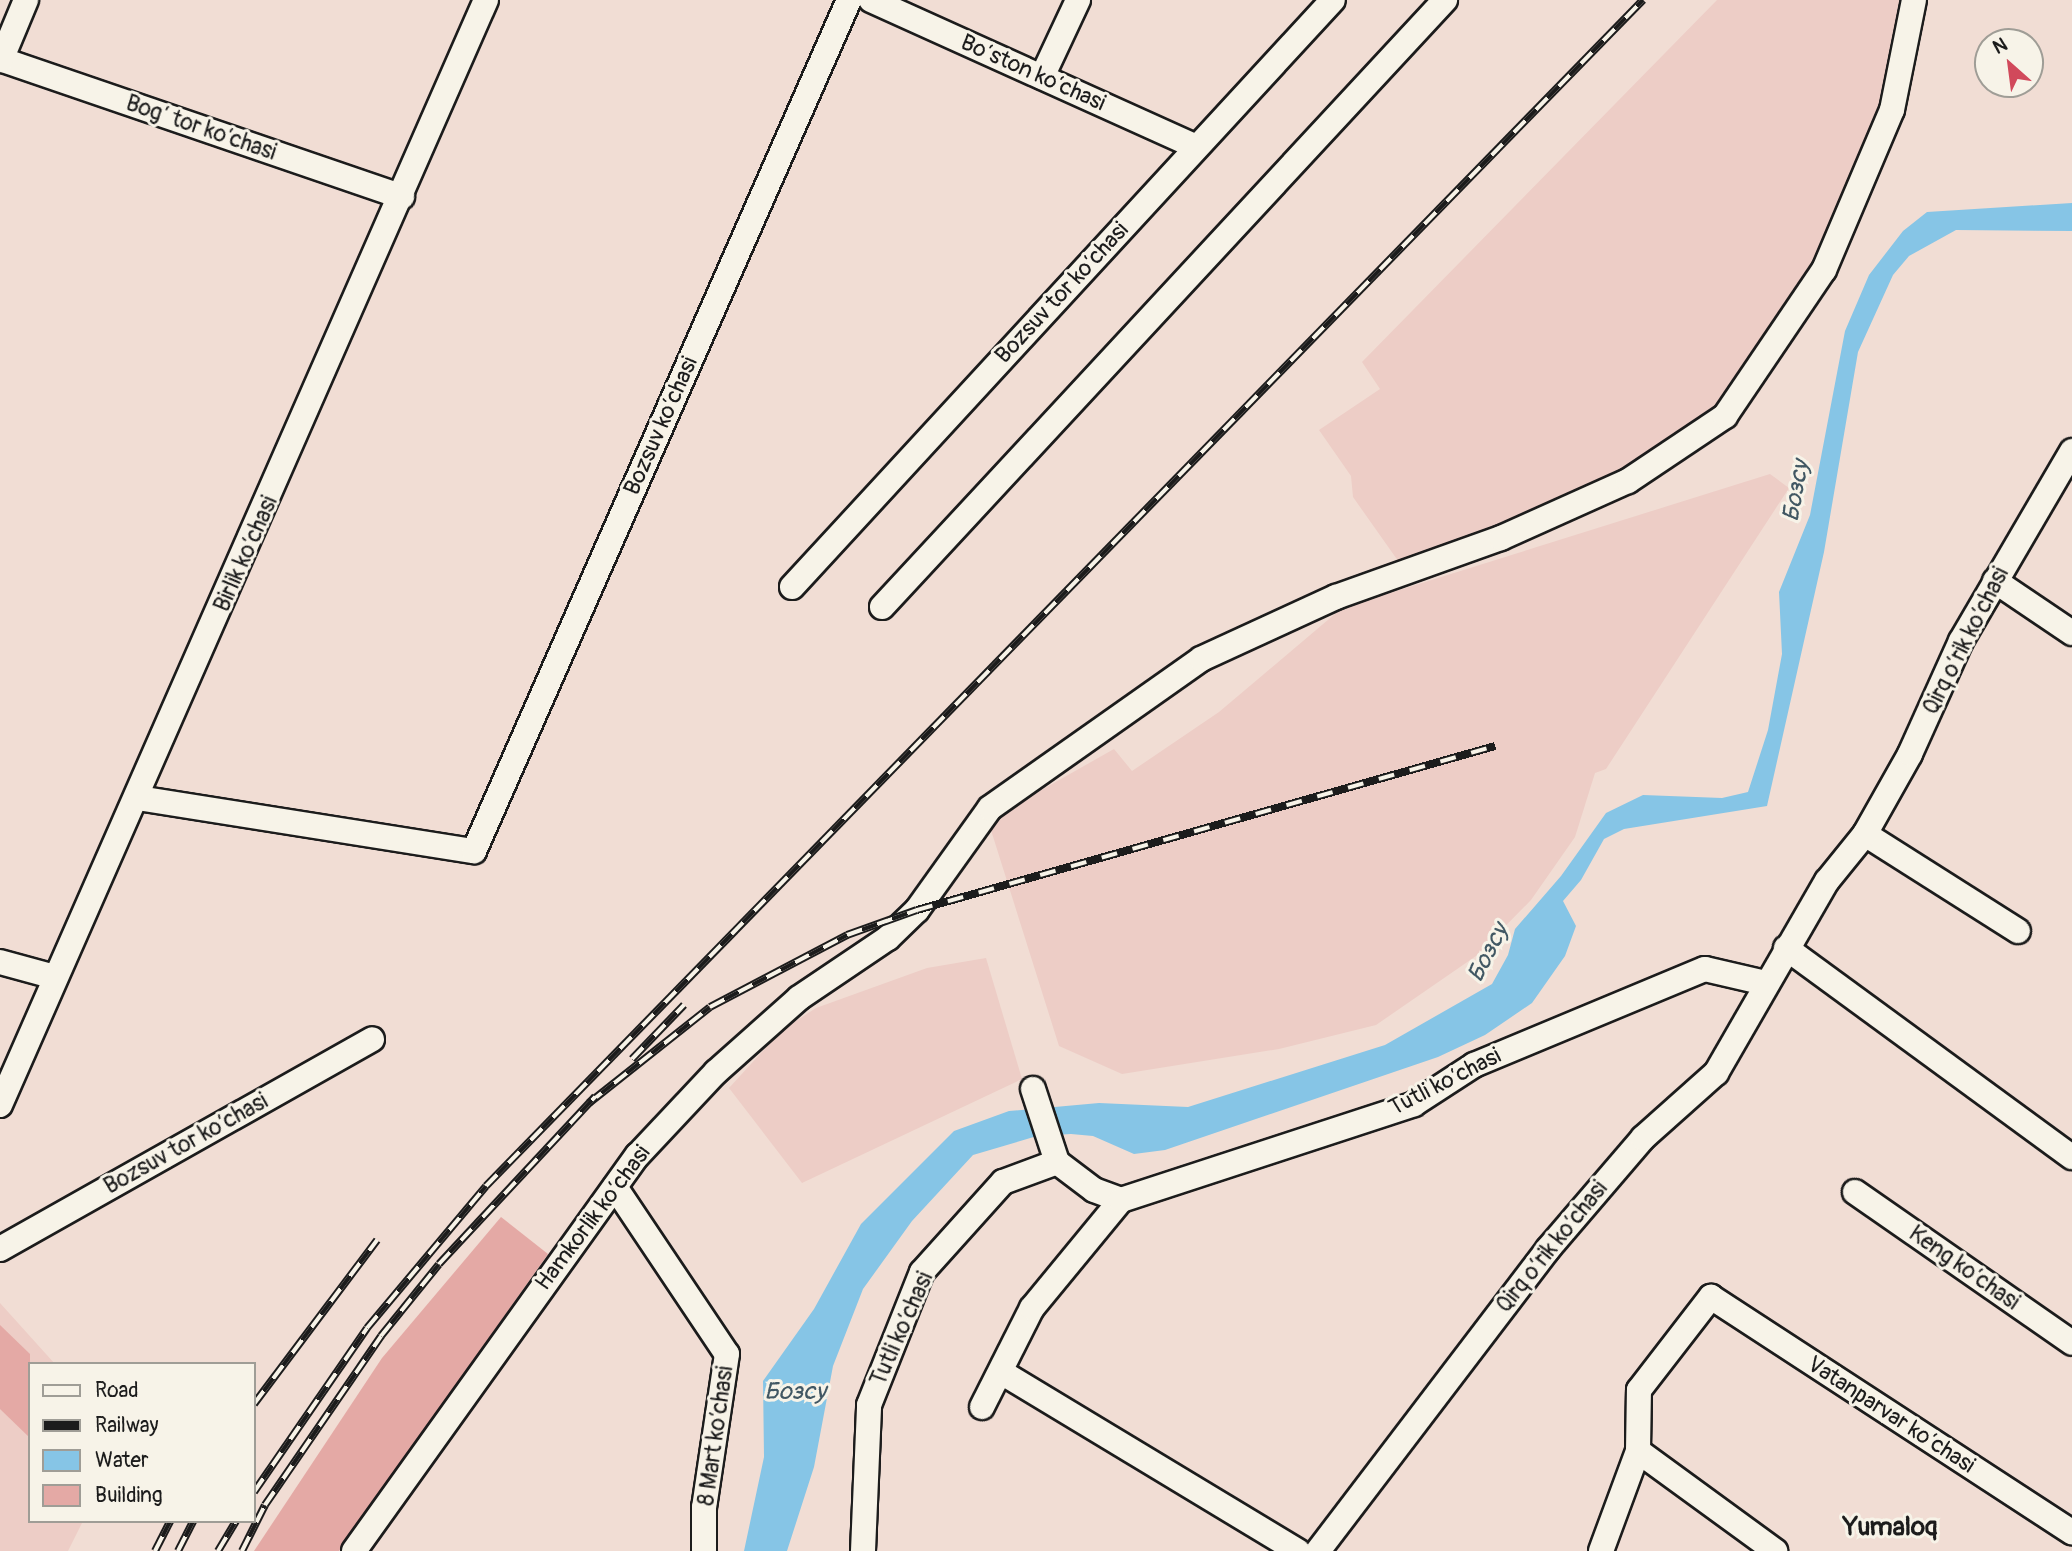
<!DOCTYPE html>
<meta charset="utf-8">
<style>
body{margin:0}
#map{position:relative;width:2072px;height:1551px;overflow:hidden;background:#f1ddd4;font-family:Pangolin,sans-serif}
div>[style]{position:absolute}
.built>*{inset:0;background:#edcdc6}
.water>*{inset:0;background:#86c5e6}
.building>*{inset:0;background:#e4a9a5}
.roads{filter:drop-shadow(2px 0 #1c1c1c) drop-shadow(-2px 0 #1c1c1c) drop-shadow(0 2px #1c1c1c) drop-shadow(0 -2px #1c1c1c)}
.minor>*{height:24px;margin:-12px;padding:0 12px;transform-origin:12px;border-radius:12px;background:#f7f3e8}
.rail>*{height:8px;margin-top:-4px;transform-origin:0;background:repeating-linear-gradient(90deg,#f7f3e8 0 16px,#1c1c1c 0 32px);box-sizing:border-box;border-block:2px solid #1c1c1c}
span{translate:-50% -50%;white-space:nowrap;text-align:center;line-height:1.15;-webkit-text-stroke:6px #f7f3e8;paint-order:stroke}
.street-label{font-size:23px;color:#1c1c1c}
.water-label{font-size:24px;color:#415763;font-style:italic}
.quarter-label{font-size:26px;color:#1c1c1c;font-weight:700}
.legend{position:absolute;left:28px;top:1362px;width:228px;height:161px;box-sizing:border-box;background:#f7f3e8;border:2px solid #9f9d96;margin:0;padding:9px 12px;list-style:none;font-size:21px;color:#1c1c1c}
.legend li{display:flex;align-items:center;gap:14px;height:35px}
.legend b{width:35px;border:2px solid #9f9d96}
.north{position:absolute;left:1974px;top:28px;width:70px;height:70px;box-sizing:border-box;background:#f7f3e8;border:2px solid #9f9d96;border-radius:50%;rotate:332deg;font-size:19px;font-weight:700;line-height:28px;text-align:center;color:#1c1c1c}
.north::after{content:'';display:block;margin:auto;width:24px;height:32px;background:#d1495b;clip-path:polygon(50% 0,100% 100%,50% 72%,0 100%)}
</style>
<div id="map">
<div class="built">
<div style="clip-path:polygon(1717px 0,1910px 0,1886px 107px,1799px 289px,1734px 390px,1698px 427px,1616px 477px,1499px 530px,1401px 565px,1353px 497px,1351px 476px,1319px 430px,1380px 389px,1362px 362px)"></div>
<div style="clip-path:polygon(1770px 474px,1789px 488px,1606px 769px,1595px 773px,1575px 837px,1531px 900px,1476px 956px,1376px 1025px,1279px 1049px,1122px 1074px,1059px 1046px,990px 827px,999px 814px,1114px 749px,1132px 771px,1219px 712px,1342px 608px)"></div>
<div style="clip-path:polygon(986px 958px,1022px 1079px,802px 1183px,729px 1088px,782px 1030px,816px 1008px,927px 968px)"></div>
<div style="clip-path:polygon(0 1303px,55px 1364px,30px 1364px,30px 1521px,83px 1521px,68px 1551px,0 1551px)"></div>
</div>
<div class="water">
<div style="clip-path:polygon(2072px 203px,2072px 231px,1956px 230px,1909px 256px,1893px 275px,1858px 352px,1824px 552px,1767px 806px,1624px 829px,1604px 839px,1581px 880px,1563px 901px,1576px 926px,1565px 956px,1532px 1003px,1485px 1035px,1438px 1057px,1165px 1150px,1134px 1154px,1093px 1136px,1071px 1134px,1037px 1136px,973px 1155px,912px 1221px,863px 1289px,833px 1366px,814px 1467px,787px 1551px,744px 1551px,764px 1457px,763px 1381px,814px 1309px,861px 1224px,954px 1131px,1009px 1111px,1099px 1103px,1188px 1107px,1385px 1045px,1492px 984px,1508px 955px,1515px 929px,1561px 876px,1606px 813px,1643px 795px,1722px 798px,1748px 792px,1768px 730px,1782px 654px,1779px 592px,1810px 515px,1845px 331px,1869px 275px,1903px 231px,1927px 212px)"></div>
</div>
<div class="building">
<div style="clip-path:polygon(501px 1217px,548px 1254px,339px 1551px,254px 1551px,382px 1358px)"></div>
<div style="clip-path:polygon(0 1325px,30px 1354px,30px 1438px,0 1409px)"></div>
</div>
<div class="roads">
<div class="minor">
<div style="left:871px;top:0;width:357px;rotate:24.3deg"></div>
<div style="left:0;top:59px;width:425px;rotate:18.9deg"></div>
<div style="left:1px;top:60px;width:65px;rotate:-67.4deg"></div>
<div style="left:1042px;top:77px;width:85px;rotate:-64.9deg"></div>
<div style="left:1995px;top:581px;width:93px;rotate:34deg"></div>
<div style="left:792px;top:587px;width:798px;rotate:-47.34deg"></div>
<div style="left:882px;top:607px;width:828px;rotate:-47.15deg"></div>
<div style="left:138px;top:798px;width:340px;rotate:9deg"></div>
<div style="left:474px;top:851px;width:930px;rotate:-66.22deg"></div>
<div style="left:1865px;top:834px;width:181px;rotate:32.4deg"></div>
<div style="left:1786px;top:948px;width:354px;rotate:36.2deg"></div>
<div style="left:0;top:962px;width:57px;rotate:15.3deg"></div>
<div style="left:1033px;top:1089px;width:77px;rotate:71.8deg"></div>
<div style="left:0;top:1105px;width:1207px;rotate:-66.26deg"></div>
<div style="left:615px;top:1187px;width:201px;rotate:56.2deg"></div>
<div style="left:727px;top:1354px;width:155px;rotate:98.5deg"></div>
<div style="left:704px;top:1507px;width:44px;rotate:90deg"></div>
<div style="left:1855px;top:1192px;width:264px;rotate:34.8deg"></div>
<div style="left:0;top:1249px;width:427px;rotate:-29.4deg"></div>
<div style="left:1001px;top:1372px;width:347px;rotate:31.1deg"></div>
<div style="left:982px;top:1407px;width:111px;rotate:-63.2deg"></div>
<div style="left:1032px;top:1308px;width:140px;rotate:-50.5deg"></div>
<div style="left:1638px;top:1451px;width:170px;rotate:36.1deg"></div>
<div style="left:354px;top:1551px;width:487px;rotate:-54.4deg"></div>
<div style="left:638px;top:1155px;width:114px;rotate:-46.8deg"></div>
<div style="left:716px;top:1072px;width:111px;rotate:-41.7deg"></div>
<div style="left:799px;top:998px;width:107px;rotate:-34deg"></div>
<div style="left:888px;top:938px;width:40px;rotate:-44deg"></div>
<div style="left:917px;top:910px;width:125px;rotate:-54.4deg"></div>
<div style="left:990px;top:808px;width:258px;rotate:-35.2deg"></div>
<div style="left:1201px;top:659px;width:149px;rotate:-24.7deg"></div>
<div style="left:1336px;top:597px;width:175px;rotate:-19.7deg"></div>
<div style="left:1501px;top:538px;width:139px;rotate:-24.2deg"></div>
<div style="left:1628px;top:481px;width:117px;rotate:-33.8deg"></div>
<div style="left:1725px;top:416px;width:176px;rotate:-55.9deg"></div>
<div style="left:1824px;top:270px;width:174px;rotate:-67deg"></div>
<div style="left:1892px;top:110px;width:112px;rotate:-78.7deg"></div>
<div style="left:863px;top:1551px;width:146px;rotate:-87.6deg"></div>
<div style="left:869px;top:1405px;width:143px;rotate:-68.3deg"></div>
<div style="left:922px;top:1272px;width:121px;rotate:-48deg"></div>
<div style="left:1003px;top:1182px;width:58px;rotate:-20.3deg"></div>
<div style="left:1057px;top:1162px;width:46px;rotate:37.1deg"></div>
<div style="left:1094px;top:1190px;width:29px;rotate:20deg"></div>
<div style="left:1121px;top:1200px;width:308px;rotate:-18.1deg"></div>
<div style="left:1414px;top:1104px;width:72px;rotate:-33deg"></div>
<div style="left:1474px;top:1065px;width:250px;rotate:-22.6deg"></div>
<div style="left:1705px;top:969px;width:62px;rotate:13.1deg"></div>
<div style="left:1318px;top:1551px;width:380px;rotate:-52.7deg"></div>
<div style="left:1548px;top:1249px;width:146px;rotate:-49.4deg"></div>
<div style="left:1643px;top:1138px;width:98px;rotate:-41.7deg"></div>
<div style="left:1716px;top:1073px;width:222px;rotate:-60deg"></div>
<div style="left:1827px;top:881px;width:60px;rotate:-51deg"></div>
<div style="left:1865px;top:834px;width:92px;rotate:-60.6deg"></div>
<div style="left:1910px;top:754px;width:124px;rotate:-65.7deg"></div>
<div style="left:1961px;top:641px;width:220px;rotate:-59.7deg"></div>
<div style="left:1601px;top:1551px;width:107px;rotate:-69.7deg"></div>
<div style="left:1638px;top:1451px;width:61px;rotate:-89.1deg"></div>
<div style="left:1639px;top:1390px;width:118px;rotate:-52.3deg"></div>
<div style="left:1711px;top:1297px;width:431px;rotate:33.1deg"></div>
</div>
</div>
<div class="rail">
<div style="left:632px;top:1059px;width:75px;rotate:-46.1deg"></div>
<div style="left:589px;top:1103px;width:154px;rotate:-38.4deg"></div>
<div style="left:710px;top:1007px;width:155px;rotate:-27.7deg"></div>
<div style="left:847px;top:935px;width:74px;rotate:-19.7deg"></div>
<div style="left:917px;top:910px;width:601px;rotate:-15.84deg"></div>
<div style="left:254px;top:1404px;width:205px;rotate:-53.1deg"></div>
<div style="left:254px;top:1492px;width:199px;rotate:-55.4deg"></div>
<div style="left:367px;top:1328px;width:185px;rotate:-50deg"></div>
<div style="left:486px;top:1186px;width:1657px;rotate:-45.71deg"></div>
<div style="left:155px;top:1551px;width:34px;rotate:-63deg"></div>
<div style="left:178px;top:1551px;width:34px;rotate:-63deg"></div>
<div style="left:218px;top:1551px;width:35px;rotate:-59deg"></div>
<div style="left:242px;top:1551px;width:51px;rotate:-63.4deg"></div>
<div style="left:265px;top:1505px;width:205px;rotate:-55.5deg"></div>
<div style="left:381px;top:1336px;width:92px;rotate:-51.1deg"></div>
<div style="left:439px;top:1264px;width:229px;rotate:-47deg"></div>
</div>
<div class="street-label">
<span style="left:1033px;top:73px;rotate:24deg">Bo‘ston ko‘chasi</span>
<span style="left:201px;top:128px;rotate:19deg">Bog‘ tor ko‘chasi</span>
<span style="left:1062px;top:293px;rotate:-47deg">Bozsuv tor ko‘chasi</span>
<span style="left:661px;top:426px;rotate:-66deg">Bozsuv ko‘chasi</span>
<span style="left:246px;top:554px;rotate:-66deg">Birlik ko‘chasi</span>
<span style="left:1966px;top:641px;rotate:-63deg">Qirq o‘rik ko‘chasi</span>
<span style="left:1445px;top:1082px;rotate:-27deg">Tutli ko‘chasi</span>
<span style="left:186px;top:1144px;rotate:-29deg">Bozsuv tor ko‘chasi</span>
<span style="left:593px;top:1218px;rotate:-53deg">Hamkorlik ko‘chasi</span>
<span style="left:1552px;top:1247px;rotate:-51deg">Qirq o‘rik ko‘chasi</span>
<span style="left:1964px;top:1268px;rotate:35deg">Keng ko‘chasi</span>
<span style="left:902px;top:1329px;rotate:-66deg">Tutli ko‘chasi</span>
<span style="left:1891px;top:1415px;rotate:33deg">Vatanparvar ko‘chasi</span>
<span style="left:716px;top:1436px;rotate:-82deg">8 Mart ko‘chasi</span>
</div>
<div class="water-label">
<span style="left:1796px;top:491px;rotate:-80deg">Бозсу</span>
<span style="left:1488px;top:953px;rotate:-63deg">Бозсу</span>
<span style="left:795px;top:1392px">Бозсу</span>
</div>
<div class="quarter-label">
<span style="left:1890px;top:1528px">Yumaloq</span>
</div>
<ul class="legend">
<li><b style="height:9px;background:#f7f3e8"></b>Road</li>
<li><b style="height:9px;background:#1c1c1c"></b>Railway</li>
<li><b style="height:19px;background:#86c5e6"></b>Water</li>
<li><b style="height:19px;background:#e4a9a5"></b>Building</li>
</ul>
<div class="north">N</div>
</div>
